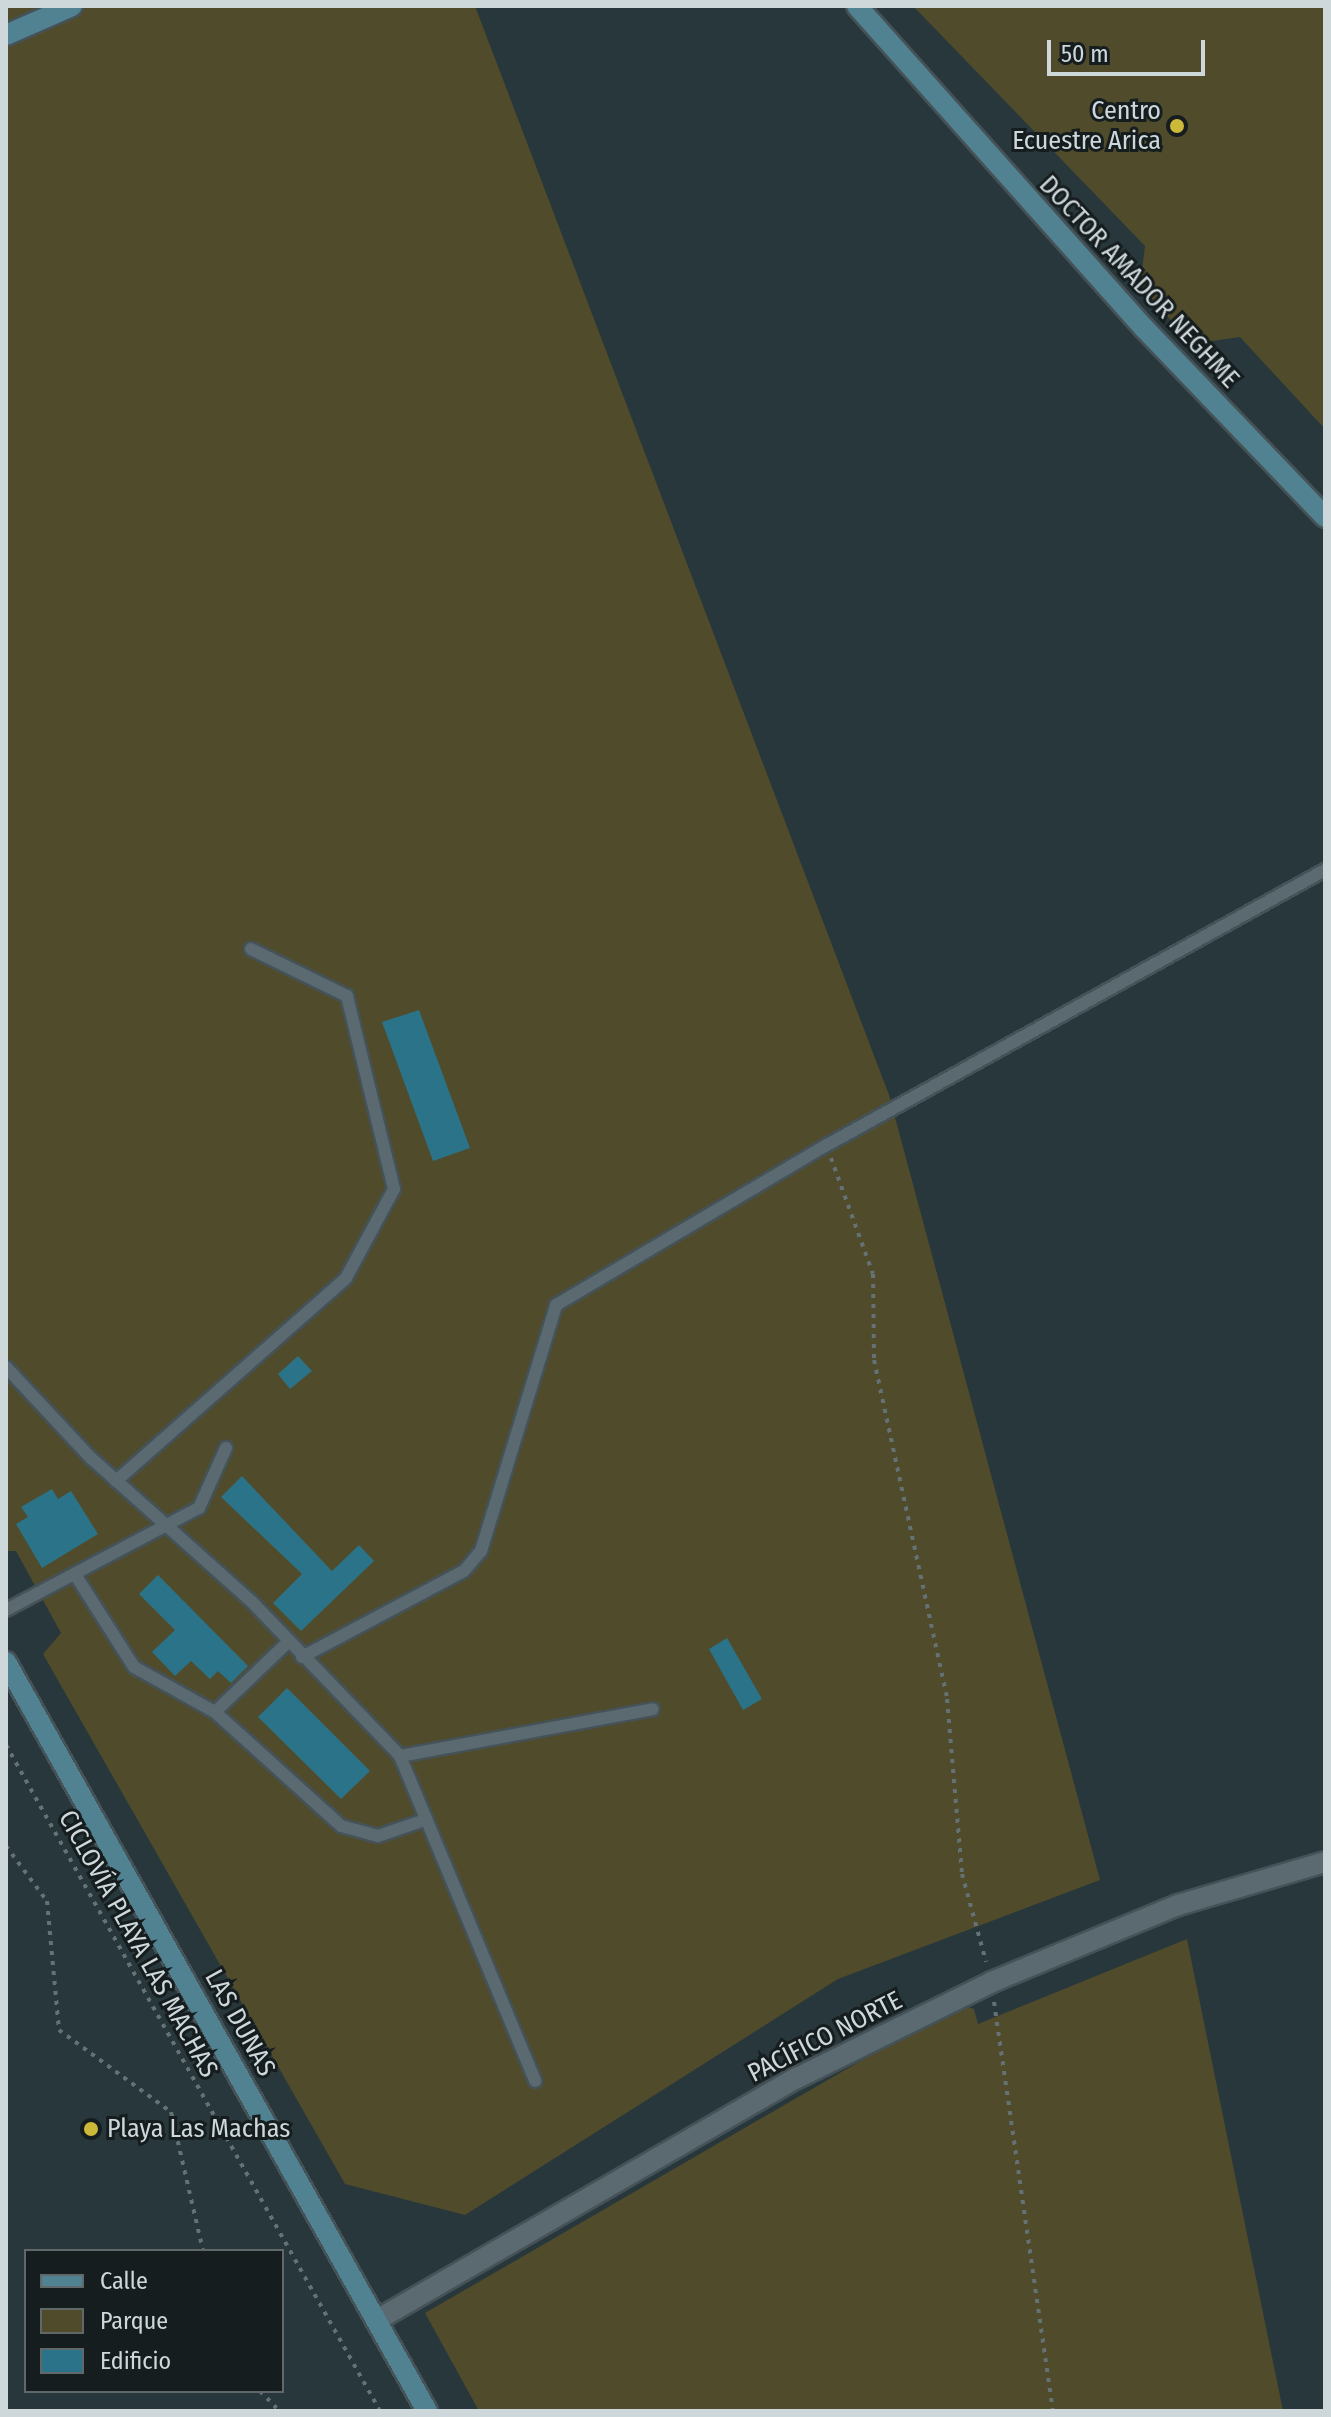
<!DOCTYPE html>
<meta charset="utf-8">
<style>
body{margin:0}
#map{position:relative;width:1331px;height:2417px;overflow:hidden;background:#28373c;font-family:"Fira Sans Condensed",sans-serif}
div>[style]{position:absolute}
.green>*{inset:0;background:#504b2a}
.building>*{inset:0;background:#2b7389}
.path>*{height:4px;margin-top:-2px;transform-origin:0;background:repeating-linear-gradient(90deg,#647175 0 4px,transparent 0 10px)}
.roads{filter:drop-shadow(2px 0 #455257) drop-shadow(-2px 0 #455257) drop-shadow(0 2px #455257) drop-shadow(0 -2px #455257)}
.service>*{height:12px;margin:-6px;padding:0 6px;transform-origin:6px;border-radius:6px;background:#5a6a70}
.tertiary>*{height:20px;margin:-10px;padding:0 10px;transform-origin:10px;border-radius:10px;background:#5a6a70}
.secondary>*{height:20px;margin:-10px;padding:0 10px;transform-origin:10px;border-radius:10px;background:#518291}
.dots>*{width:22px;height:22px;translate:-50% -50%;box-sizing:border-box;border:4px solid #161d1f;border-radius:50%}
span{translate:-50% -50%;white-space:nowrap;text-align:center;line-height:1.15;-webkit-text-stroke:6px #161d1f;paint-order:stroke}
.poi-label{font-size:26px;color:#ced8db}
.right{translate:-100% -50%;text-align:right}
.left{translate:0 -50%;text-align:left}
.street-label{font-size:26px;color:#ced8db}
.frame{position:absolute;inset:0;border:8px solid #ced8db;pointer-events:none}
.legend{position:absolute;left:24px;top:2249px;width:260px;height:144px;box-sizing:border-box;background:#161d1f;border:2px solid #60686a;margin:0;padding:10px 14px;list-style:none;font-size:24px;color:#ced8db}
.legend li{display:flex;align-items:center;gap:16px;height:40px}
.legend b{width:40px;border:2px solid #60686a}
.scale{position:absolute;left:1047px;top:40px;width:158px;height:36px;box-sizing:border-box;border:4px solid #ced8db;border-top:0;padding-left:10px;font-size:24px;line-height:28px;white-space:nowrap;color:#ced8db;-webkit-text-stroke:6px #161d1f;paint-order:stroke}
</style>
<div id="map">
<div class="green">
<div style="clip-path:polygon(6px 6px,475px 6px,889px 1095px,1100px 1880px,838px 1979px,465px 2215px,345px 2184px,43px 1654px,61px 1633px,16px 1551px,6px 1551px)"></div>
<div style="clip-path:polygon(913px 6px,1325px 6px,1325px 429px,1240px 337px,1192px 344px,1140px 285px,1145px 246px)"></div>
<div style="clip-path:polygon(1187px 1939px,1283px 2411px,479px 2411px,425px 2313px,959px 2004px,974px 2009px,978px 2024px)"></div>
</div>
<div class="building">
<div style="clip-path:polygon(419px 1010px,470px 1148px,433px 1161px,382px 1022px)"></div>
<div style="clip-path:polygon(298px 1356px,312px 1371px,290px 1389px,278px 1374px)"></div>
<div style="clip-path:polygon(242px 1476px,332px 1571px,359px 1545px,374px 1561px,301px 1631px,273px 1603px,302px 1574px,221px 1497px)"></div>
<div style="clip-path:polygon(52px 1489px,58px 1499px,71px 1491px,98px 1534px,42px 1568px,16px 1524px,28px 1517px,21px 1507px)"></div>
<div style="clip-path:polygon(158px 1575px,248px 1666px,231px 1683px,218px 1671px,210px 1679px,191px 1661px,175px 1676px,152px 1652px,175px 1630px,139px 1594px)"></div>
<div style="clip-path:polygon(727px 1638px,762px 1699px,743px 1710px,709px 1649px)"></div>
<div style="clip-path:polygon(287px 1688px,370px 1771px,341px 1799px,258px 1717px)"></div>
</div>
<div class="path">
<div style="left:831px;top:1158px;width:123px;rotate:70.1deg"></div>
<div style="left:873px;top:1274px;width:86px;rotate:89.3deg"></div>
<div style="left:874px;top:1360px;width:347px;rotate:77.8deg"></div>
<div style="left:947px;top:1699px;width:176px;rotate:85.1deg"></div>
<div style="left:962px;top:1874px;width:91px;rotate:74.7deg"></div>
<div style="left:6px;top:1745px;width:764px;rotate:60.68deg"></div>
<div style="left:6px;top:1846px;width:69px;rotate:53.3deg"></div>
<div style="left:47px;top:1901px;width:130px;rotate:84.7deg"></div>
<div style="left:59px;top:2030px;width:139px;rotate:36.2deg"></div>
<div style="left:171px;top:2112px;width:143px;rotate:77deg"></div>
<div style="left:994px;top:2002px;width:413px;rotate:81.8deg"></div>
<div style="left:260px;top:2391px;width:28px;rotate:46deg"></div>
</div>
<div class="roads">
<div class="service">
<div style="left:6px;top:1367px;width:125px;rotate:47deg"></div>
<div style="left:91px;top:1458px;width:216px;rotate:41.8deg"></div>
<div style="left:252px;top:1602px;width:214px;rotate:46.1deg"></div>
<div style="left:400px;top:1756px;width:352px;rotate:67.4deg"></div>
<div style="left:116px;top:1481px;width:307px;rotate:-41.4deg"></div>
<div style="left:346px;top:1278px;width:101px;rotate:-61.7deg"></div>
<div style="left:394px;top:1189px;width:199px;rotate:-103.7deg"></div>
<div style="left:347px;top:996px;width:107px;rotate:-153.9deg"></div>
<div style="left:76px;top:1576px;width:108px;rotate:57.5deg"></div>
<div style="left:134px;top:1667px;width:93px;rotate:29.1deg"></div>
<div style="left:215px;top:1712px;width:170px;rotate:42.1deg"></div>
<div style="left:341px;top:1826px;width:38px;rotate:15deg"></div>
<div style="left:378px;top:1836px;width:46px;rotate:-18.8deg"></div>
<div style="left:6px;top:1610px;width:218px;rotate:-27.9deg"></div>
<div style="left:199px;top:1508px;width:66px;rotate:-65.8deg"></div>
<div style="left:302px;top:1657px;width:183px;rotate:-28deg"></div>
<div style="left:464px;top:1571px;width:26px;rotate:-50deg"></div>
<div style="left:481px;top:1551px;width:257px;rotate:-73deg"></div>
<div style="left:556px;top:1305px;width:315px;rotate:-30.6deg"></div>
<div style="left:827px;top:1145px;width:569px;rotate:-28.91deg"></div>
<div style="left:215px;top:1712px;width:101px;rotate:-43.8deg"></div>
<div style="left:400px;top:1756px;width:257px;rotate:-10.5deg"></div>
</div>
<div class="tertiary">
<div style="left:377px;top:2320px;width:485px;rotate:-30deg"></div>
<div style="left:797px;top:2078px;width:217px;rotate:-26.2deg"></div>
<div style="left:992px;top:1982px;width:201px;rotate:-22.5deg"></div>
<div style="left:1178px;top:1905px;width:153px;rotate:-16.3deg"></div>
</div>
<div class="secondary">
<div style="left:857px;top:6px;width:431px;rotate:48.3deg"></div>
<div style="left:1144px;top:328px;width:262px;rotate:46.2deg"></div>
<div style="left:6px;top:35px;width:72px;rotate:-23.7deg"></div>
<div style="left:6px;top:1662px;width:859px;rotate:60.66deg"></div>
</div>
</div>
<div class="dots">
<div style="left:1177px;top:126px;background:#ccb939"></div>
<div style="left:91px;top:2129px;background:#ccb939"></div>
</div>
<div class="poi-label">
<span class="right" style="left:1161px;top:126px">Centro<br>Ecuestre Arica</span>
<span class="left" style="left:107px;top:2129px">Playa Las Machas</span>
</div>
<div class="street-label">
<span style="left:1139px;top:282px;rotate:47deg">DOCTOR AMADOR NEGHME</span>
<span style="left:138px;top:1944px;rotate:61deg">CICLOVÍA PLAYA LAS MACHAS</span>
<span style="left:240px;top:2023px;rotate:61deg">LAS DUNAS</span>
<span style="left:825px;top:2037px;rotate:-27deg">PACÍFICO NORTE</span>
</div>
<div class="frame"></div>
<ul class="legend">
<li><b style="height:10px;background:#518291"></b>Calle</li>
<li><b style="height:22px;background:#504b2a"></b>Parque</li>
<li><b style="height:22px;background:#2b7389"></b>Edificio</li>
</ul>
<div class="scale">50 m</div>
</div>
